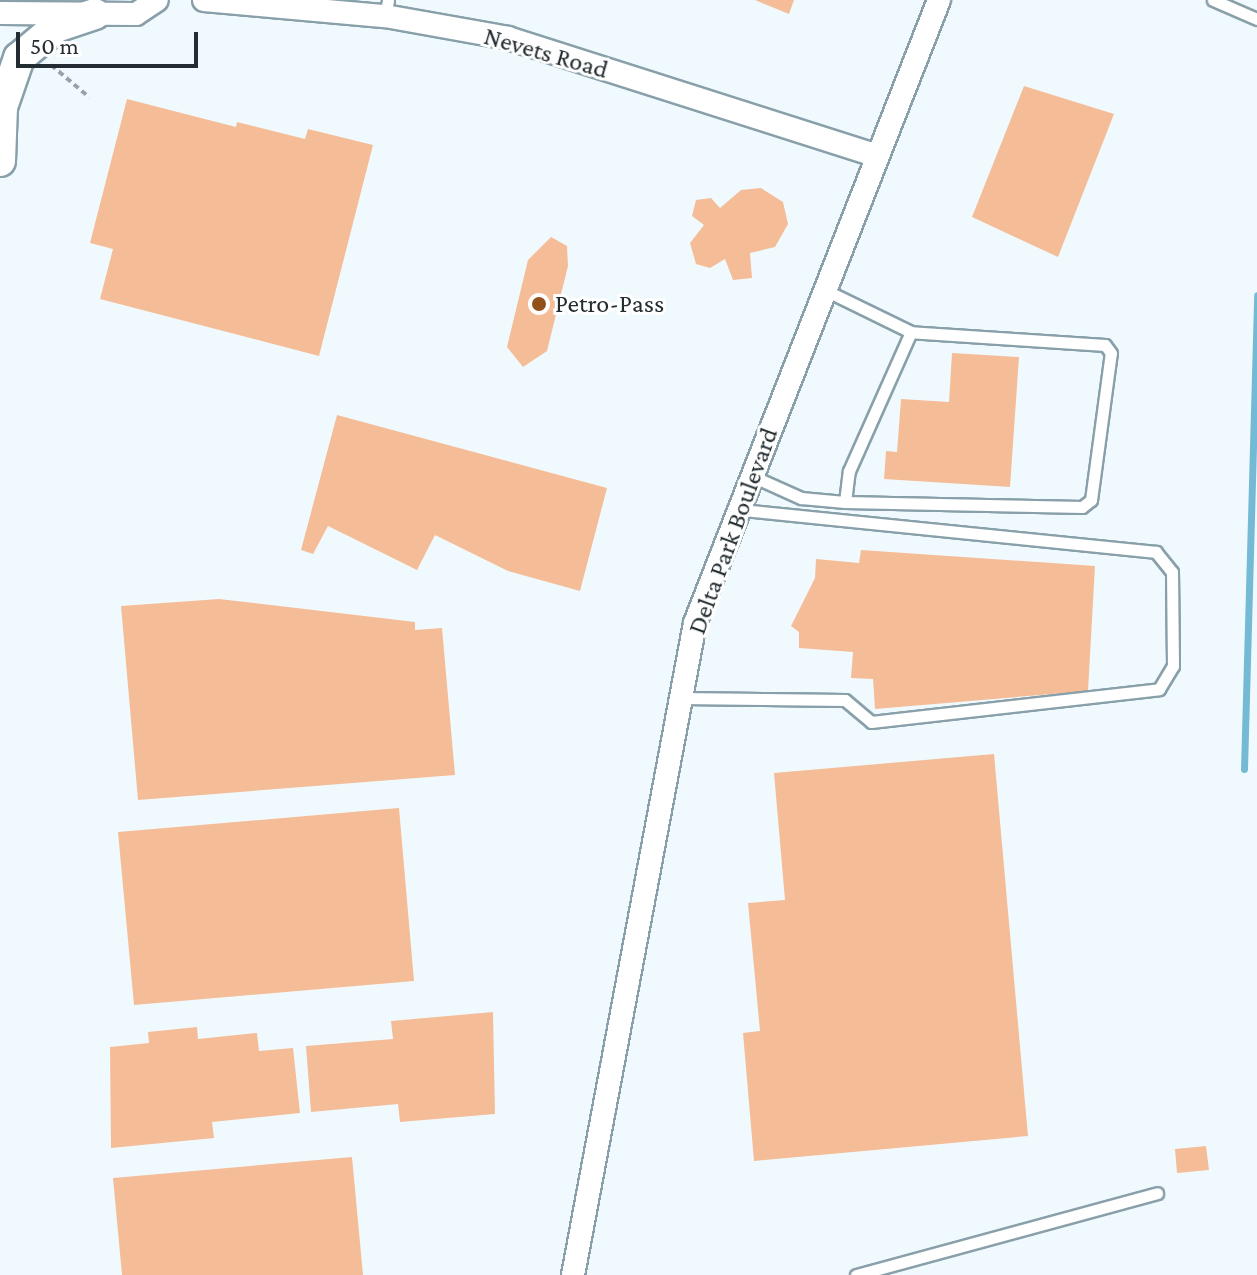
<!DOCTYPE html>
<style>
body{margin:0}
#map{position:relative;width:1257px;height:1275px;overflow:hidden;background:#f0fafe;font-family:"Crimson Pro",serif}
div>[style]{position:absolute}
.stream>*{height:7px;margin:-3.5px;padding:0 3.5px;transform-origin:3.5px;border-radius:3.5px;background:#74bad5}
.building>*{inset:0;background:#f4bd97}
.path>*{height:4px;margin-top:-2px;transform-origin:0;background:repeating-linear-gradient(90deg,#99a3a7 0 6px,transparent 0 10px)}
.roads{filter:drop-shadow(2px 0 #89a0aa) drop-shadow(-2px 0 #89a0aa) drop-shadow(0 2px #89a0aa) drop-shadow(0 -2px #89a0aa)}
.service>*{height:11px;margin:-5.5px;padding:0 5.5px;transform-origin:5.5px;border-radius:5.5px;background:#fff}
.minor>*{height:22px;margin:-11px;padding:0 11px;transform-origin:11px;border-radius:11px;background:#fff}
.secondary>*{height:30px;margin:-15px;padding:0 15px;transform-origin:15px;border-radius:15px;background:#fff}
.dots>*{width:22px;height:22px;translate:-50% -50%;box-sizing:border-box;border:4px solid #fff;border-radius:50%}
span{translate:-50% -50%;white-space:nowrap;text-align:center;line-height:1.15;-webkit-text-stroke:6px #fff;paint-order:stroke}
.street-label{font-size:26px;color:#232d31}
.poi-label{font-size:26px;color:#232d31}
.left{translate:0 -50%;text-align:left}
.scale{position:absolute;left:16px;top:32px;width:182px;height:36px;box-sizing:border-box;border:4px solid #232d31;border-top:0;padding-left:10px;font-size:24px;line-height:28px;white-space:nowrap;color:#232d31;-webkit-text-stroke:6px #fff;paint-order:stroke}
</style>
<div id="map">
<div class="stream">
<div style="left:1244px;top:769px;width:474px;rotate:-88.4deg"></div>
</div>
<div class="building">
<div style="clip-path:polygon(755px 0,794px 0,789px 14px)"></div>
<div style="clip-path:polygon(1024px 86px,1114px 114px,1058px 257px,972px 217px)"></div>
<div style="clip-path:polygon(127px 99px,236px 127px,237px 122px,305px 139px,308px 129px,373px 145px,319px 356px,100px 299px,113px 249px,90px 243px)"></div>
<div style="clip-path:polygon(761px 188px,783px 202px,788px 224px,775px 247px,750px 253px,752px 278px,733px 280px,725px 259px,710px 268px,696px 264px,690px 243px,704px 225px,692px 216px,696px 200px,711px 198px,720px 208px,741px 190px)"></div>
<div style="clip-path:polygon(551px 237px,567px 246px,568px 266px,547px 351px,523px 367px,507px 347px,528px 260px)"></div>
<div style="clip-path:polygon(952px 353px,1019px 357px,1010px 487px,884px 479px,886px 451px,897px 452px,901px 399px,949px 402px)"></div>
<div style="clip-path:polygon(337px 415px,607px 488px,580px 591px,508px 571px,435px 535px,417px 570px,328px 526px,313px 554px,301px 550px)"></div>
<div style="clip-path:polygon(861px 550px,1095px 566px,1088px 691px,875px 709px,873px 679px,851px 678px,853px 652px,799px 648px,799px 632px,791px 626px,815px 578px,816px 559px,859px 563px)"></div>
<div style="clip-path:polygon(219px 599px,415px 622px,415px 630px,442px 628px,455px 775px,138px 800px,121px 606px)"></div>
<div style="clip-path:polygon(994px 754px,1028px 1136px,754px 1161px,743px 1033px,760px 1031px,748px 903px,785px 900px,774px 773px)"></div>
<div style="clip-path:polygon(399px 808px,414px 981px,134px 1005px,118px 832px)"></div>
<div style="clip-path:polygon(493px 1012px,495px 1114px,400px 1122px,398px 1104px,311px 1112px,306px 1046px,393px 1039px,391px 1021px)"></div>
<div style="clip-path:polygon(197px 1027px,198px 1039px,257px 1033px,259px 1051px,293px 1048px,300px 1113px,212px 1122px,214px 1138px,111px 1148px,110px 1047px,149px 1043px,148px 1032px)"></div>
<div style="clip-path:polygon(1206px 1146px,1209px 1170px,1177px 1173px,1175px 1149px)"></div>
<div style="clip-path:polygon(352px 1157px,363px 1275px,122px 1275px,113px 1178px)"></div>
</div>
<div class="path">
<div style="left:51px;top:65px;width:50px;rotate:40.1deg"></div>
</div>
<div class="roads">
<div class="service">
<div style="left:1213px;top:0;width:48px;rotate:23.4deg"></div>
<div style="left:385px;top:16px;width:16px;rotate:-79deg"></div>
<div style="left:752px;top:476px;width:54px;rotate:24.2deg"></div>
<div style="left:801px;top:498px;width:44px;rotate:5.2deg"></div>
<div style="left:845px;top:502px;width:237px;rotate:1.2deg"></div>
<div style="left:1082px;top:507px;width:11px;rotate:-38deg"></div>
<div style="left:1091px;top:500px;width:148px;rotate:-82.3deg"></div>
<div style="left:1111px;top:353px;width:10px;rotate:-127deg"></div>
<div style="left:1105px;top:345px;width:194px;rotate:-176.2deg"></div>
<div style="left:911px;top:332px;width:96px;rotate:-154deg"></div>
<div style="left:845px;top:502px;width:31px;rotate:-83deg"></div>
<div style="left:849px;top:471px;width:152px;rotate:-66deg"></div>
<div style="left:681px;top:698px;width:164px;rotate:0.7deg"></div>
<div style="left:845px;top:700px;width:34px;rotate:40deg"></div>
<div style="left:871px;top:722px;width:290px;rotate:-6.5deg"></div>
<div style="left:1159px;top:689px;width:27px;rotate:-59deg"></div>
<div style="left:1173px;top:666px;width:94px;rotate:-90.6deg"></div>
<div style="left:1172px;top:572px;width:26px;rotate:-129deg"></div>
<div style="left:1156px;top:552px;width:419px;rotate:-174.2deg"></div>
<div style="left:856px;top:1275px;width:312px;rotate:-15.2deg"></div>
</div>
<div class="minor">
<div style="left:204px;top:0;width:182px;rotate:5.1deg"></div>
<div style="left:385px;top:16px;width:125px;rotate:10.1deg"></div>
<div style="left:508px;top:38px;width:387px;rotate:17.7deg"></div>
<div style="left:0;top:13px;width:136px;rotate:0.4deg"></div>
<div style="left:136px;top:14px;width:25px;rotate:-34deg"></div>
<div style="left:573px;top:1275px;width:663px;rotate:-79.4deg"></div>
<div style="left:695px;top:623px;width:669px;rotate:-68.61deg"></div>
</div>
<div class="secondary">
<div style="left:0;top:161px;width:54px;rotate:-87.9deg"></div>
<div style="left:2px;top:107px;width:52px;rotate:-70.9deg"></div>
<div style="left:19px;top:58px;width:48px;rotate:-40deg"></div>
<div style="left:56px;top:27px;width:41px;rotate:-18.4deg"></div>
</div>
</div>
<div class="dots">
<div style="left:539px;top:304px;background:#92511c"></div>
</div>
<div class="street-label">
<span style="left:546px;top:53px;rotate:16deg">Nevets Road</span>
<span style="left:733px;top:531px;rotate:-70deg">Delta Park Boulevard</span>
</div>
<div class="poi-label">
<span class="left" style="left:555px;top:304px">Petro-Pass</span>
</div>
<div class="scale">50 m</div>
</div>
